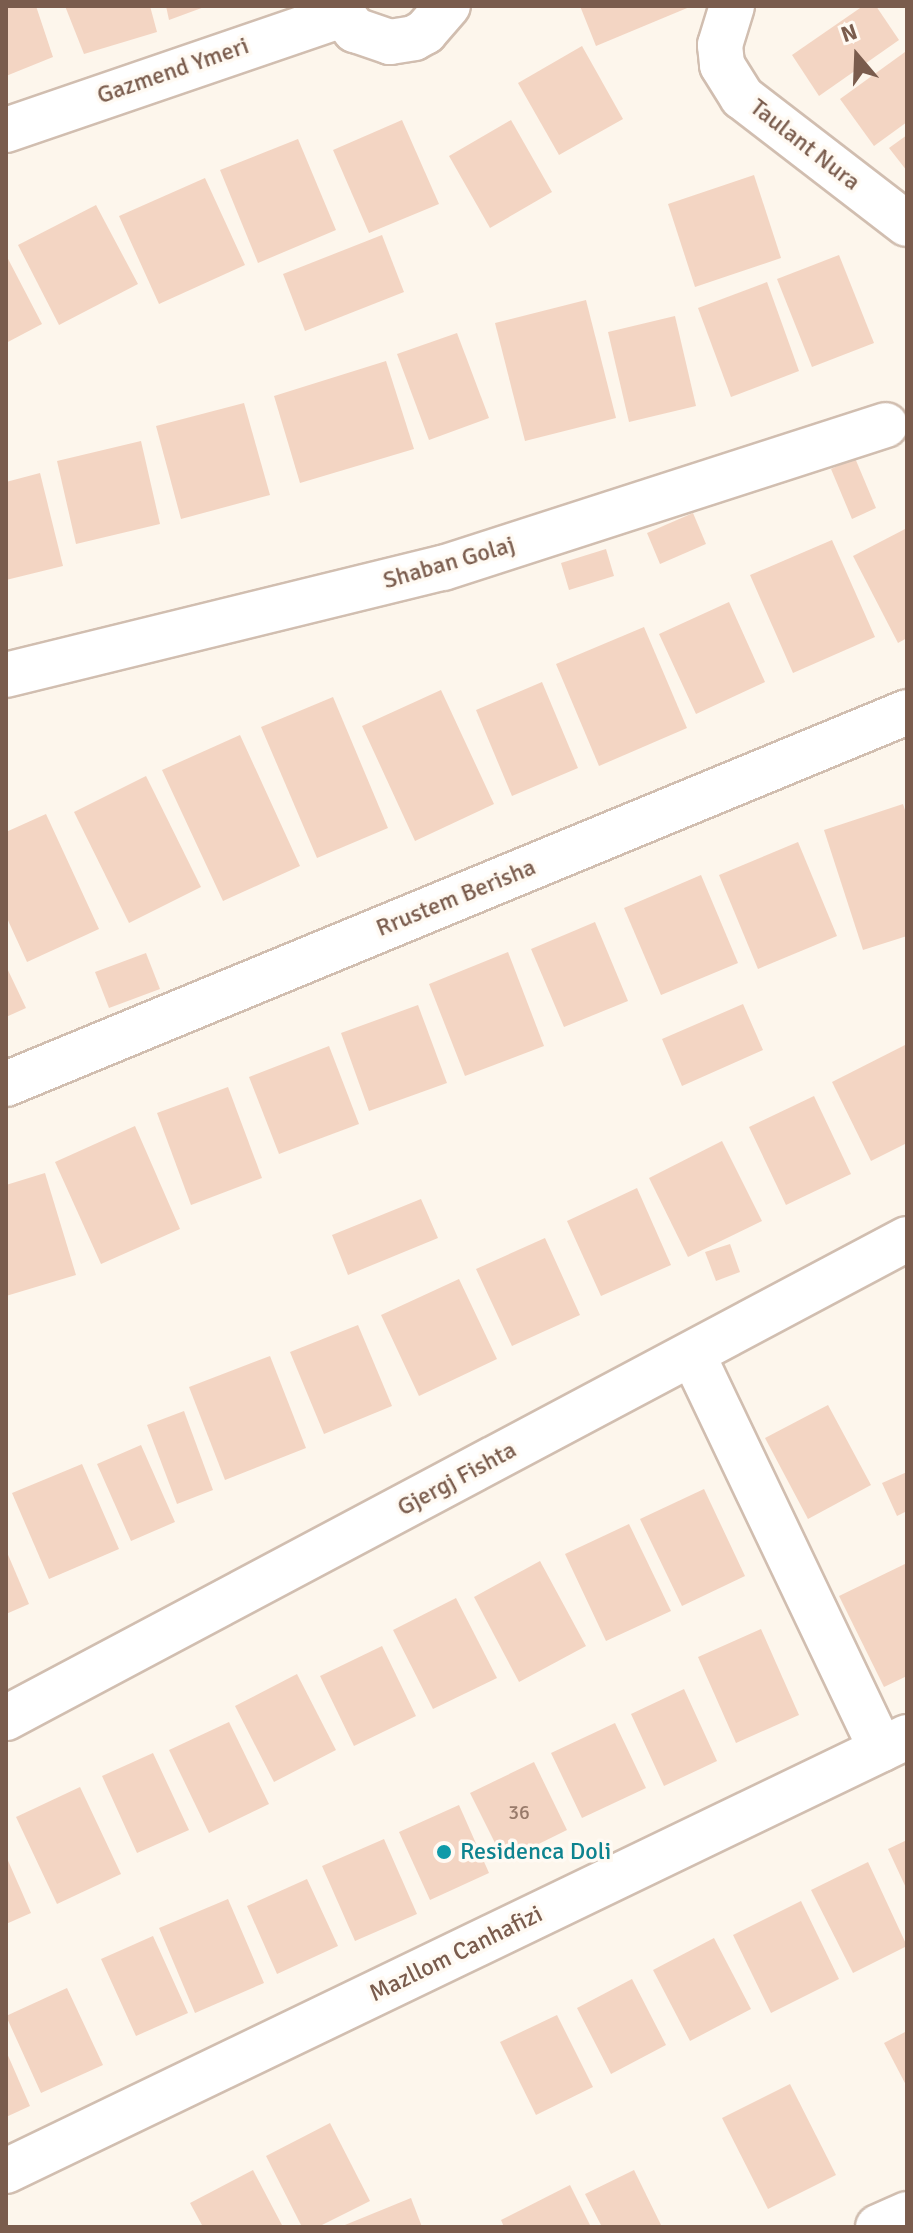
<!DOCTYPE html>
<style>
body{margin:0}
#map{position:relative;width:913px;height:2233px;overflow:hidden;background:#fdf6ec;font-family:Signika,sans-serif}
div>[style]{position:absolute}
.building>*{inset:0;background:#f3d5c3}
.roads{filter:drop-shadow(2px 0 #d1beb0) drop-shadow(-2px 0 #d1beb0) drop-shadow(0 2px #d1beb0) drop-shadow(0 -2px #d1beb0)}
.minor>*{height:44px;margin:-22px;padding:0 22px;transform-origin:22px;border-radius:22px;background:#fff}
.dots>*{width:22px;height:22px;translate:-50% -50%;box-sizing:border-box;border:4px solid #fffaf3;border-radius:50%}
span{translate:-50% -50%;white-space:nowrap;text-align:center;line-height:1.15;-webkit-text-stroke:7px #fffaf3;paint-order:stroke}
.number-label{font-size:20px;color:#987a6a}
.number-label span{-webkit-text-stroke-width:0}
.street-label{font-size:24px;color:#7a5c4d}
.culture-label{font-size:24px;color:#0d838f}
.left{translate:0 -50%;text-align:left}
.frame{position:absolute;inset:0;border:8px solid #7a5c4d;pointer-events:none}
.north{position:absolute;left:817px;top:16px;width:80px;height:80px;-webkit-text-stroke:6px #fffaf3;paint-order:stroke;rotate:341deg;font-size:22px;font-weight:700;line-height:32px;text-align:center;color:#7a5c4d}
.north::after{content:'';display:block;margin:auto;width:28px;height:36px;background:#7a5c4d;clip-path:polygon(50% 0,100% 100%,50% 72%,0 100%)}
</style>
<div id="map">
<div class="building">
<div style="clip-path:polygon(6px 6px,36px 6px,53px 57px,6px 76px)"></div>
<div style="clip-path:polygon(65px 6px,150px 6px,157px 32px,84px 54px)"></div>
<div style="clip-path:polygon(166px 6px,207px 6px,169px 20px)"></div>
<div style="clip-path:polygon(580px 6px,692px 6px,596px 46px)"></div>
<div style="clip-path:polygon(863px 6px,876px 6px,899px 40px,819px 96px,792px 55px)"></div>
<div style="clip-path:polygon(582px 46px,623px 119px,559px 155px,518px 83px)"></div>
<div style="clip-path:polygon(905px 52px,907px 122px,874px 146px,840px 99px)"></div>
<div style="clip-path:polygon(402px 120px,439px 204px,369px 233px,333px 150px)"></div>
<div style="clip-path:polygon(511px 120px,552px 192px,490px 228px,449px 156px)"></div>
<div style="clip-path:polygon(907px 135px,907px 171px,889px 148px)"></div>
<div style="clip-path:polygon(298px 139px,336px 230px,258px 263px,220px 170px)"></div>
<div style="clip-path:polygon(754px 175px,781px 258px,695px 287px,668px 204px)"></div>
<div style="clip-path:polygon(205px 178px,245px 265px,159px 304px,119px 216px)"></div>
<div style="clip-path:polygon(96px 205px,138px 284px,59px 325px,18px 245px)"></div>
<div style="clip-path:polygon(382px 235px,404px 292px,305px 331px,283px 274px)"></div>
<div style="clip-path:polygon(6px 255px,42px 324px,6px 343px)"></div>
<div style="clip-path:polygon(839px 255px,874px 343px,812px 367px,777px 279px)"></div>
<div style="clip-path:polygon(767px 282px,799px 371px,731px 397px,698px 308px)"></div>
<div style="clip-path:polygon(586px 300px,616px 418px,525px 441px,495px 323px)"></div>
<div style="clip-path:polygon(675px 316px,696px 406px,629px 422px,608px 332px)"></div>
<div style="clip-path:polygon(457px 333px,489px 418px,429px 440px,397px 354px)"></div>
<div style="clip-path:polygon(386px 361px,414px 449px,300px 483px,274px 396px)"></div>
<div style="clip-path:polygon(244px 403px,270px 495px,181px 519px,156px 426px)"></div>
<div style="clip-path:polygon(141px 441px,160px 524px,76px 544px,57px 461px)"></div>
<div style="clip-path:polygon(855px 458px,876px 508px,852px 519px,831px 469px)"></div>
<div style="clip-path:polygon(40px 473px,63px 566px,6px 580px,6px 482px)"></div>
<div style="clip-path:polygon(693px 513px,706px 544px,660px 564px,647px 533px)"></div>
<div style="clip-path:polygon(907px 528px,907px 638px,898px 643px,853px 556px)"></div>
<div style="clip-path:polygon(832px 540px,875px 637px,793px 673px,750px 575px)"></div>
<div style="clip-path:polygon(606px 549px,614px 576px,569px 590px,561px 563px)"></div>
<div style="clip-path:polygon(729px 602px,765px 682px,696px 714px,659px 634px)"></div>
<div style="clip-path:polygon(644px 627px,687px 728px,599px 766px,556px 664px)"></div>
<div style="clip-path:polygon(542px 682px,578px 768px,512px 796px,476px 710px)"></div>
<div style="clip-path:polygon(441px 690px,494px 804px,415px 841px,362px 726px)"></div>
<div style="clip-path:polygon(333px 697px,388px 828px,317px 858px,261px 727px)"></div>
<div style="clip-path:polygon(240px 735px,300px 866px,223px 901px,162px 770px)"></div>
<div style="clip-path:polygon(146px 776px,201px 887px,129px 923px,74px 812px)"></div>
<div style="clip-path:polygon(903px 804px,907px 816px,907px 936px,863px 950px,824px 830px)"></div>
<div style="clip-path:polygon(46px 814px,99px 929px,27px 962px,6px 916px,6px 832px)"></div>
<div style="clip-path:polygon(798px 842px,837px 936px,758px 969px,719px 875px)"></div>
<div style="clip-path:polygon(701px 875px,738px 963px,661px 995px,624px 908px)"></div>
<div style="clip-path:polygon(595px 922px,628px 1001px,564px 1027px,531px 949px)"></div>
<div style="clip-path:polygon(508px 952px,544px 1046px,465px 1076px,429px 984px)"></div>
<div style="clip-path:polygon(146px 953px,160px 989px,109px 1008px,95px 972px)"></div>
<div style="clip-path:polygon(6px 966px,26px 1008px,6px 1017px)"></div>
<div style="clip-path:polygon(743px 1004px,763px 1050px,682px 1086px,662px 1039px)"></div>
<div style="clip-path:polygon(418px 1005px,447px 1083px,369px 1111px,341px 1033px)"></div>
<div style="clip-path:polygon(907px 1044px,907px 1143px,871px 1161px,832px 1082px)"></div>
<div style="clip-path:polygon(329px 1046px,359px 1124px,279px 1154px,249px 1077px)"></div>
<div style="clip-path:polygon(228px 1087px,262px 1178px,191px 1205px,157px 1113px)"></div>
<div style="clip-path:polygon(814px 1096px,851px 1174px,786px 1205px,749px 1127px)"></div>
<div style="clip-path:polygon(135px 1126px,180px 1229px,101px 1264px,55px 1162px)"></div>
<div style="clip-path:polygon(722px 1141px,762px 1221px,688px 1257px,649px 1178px)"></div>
<div style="clip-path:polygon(45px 1173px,76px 1275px,6px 1296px,6px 1185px)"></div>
<div style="clip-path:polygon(637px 1188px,671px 1265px,601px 1296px,567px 1221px)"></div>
<div style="clip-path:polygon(421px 1199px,438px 1238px,348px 1275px,332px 1235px)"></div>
<div style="clip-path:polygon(545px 1238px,580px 1315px,512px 1346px,476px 1269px)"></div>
<div style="clip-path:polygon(730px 1244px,740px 1272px,716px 1281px,705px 1252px)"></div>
<div style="clip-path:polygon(459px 1279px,497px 1359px,419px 1396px,381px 1315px)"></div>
<div style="clip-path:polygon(358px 1325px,392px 1406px,324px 1434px,290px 1352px)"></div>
<div style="clip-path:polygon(270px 1356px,306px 1448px,225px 1480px,189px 1387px)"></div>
<div style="clip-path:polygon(828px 1405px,871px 1485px,808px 1519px,765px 1438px)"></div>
<div style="clip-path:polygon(184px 1411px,213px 1490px,177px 1504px,147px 1425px)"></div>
<div style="clip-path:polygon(141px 1445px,175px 1522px,131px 1541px,97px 1464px)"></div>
<div style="clip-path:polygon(82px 1464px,119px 1549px,49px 1579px,12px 1493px)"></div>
<div style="clip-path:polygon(907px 1472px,907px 1511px,897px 1516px,882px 1483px)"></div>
<div style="clip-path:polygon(704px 1489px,745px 1576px,682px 1606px,640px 1519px)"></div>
<div style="clip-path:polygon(629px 1524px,671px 1611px,606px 1641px,565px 1554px)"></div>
<div style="clip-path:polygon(6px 1550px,29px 1604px,6px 1614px)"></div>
<div style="clip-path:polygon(540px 1561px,586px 1646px,519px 1682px,474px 1597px)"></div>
<div style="clip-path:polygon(907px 1563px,907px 1676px,884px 1687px,839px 1596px)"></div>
<div style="clip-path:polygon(456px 1598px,497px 1678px,433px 1709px,393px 1630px)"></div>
<div style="clip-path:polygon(761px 1629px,799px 1715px,736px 1743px,698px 1657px)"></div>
<div style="clip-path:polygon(382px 1646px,416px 1716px,354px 1746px,320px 1676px)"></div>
<div style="clip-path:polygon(297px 1674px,336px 1750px,274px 1782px,235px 1706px)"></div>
<div style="clip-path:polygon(684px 1689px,717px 1761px,664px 1786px,631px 1714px)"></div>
<div style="clip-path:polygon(229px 1722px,269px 1804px,209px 1833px,169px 1750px)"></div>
<div style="clip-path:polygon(615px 1723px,646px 1788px,582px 1818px,551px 1753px)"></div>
<div style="clip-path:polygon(153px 1753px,189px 1830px,137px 1853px,102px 1776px)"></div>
<div style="clip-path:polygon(534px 1762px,567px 1830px,504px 1861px,470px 1793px)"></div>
<div style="clip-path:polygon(80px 1787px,121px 1874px,57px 1904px,16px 1817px)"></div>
<div style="clip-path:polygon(459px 1805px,489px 1873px,430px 1900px,399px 1832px)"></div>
<div style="clip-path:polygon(384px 1839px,417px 1914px,355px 1941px,322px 1866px)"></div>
<div style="clip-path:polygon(907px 1840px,907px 1890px,888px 1849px)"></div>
<div style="clip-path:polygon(6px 1856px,31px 1913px,6px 1924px)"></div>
<div style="clip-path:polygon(868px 1862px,907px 1946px,853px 1973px,811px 1890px)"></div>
<div style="clip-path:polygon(307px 1879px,338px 1946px,277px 1974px,247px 1906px)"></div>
<div style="clip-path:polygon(228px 1899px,264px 1983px,195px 2013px,159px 1928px)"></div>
<div style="clip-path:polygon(801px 1901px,839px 1979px,771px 2013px,733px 1935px)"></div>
<div style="clip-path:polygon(153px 1936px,188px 2013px,136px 2036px,101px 1959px)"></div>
<div style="clip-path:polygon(714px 1938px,751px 2009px,690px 2041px,653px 1970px)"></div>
<div style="clip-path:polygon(632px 1979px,666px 2045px,611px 2074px,577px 2008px)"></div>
<div style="clip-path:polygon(67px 1988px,103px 2065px,41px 2093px,6px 2016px)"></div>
<div style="clip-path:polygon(557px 2015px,593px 2087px,536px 2115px,500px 2042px)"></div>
<div style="clip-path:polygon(907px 2031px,907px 2087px,884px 2043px)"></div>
<div style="clip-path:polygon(6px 2051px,30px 2106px,6px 2117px)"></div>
<div style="clip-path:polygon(790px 2084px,836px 2175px,768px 2209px,722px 2118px)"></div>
<div style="clip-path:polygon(330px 2123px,370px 2201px,318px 2227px,302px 2227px,266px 2156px)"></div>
<div style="clip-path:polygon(253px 2170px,283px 2227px,203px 2227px,190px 2203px)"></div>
<div style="clip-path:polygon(634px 2170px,662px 2227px,602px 2227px,585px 2194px)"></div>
<div style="clip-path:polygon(570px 2185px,591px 2227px,504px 2227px,501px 2220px)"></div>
<div style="clip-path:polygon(411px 2198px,422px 2227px,340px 2227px)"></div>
</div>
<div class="roads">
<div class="minor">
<div style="left:336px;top:6px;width:31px;rotate:52deg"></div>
<div style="left:355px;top:30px;width:37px;rotate:19deg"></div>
<div style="left:390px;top:42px;width:24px;rotate:-9deg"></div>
<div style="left:414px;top:38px;width:13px;rotate:-29deg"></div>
<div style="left:425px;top:32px;width:35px;rotate:-49deg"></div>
<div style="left:732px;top:6px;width:41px;rotate:107.1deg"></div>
<div style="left:720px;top:45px;width:20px;rotate:84deg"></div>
<div style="left:722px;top:65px;width:38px;rotate:58deg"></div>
<div style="left:742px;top:97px;width:208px;rotate:37.6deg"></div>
<div style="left:6px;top:130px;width:354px;rotate:-18.9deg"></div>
<div style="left:6px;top:675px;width:450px;rotate:-13.8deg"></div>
<div style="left:443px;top:568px;width:465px;rotate:-17.9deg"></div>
<div style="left:6px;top:1084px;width:975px;rotate:-22.43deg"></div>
<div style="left:693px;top:1355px;width:437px;rotate:64.5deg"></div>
<div style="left:6px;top:1718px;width:1020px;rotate:-28deg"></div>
<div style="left:6px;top:2171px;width:1000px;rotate:-25.72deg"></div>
<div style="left:878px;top:2227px;width:32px;rotate:-24deg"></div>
</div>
</div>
<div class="dots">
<div style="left:444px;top:1852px;background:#0f9aa8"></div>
</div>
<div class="number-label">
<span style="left:519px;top:1812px">36</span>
</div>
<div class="street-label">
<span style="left:173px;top:71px;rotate:-19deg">Gazmend Ymeri</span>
<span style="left:805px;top:145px;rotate:38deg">Taulant Nura</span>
<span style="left:449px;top:563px;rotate:-16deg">Shaban Golaj</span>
<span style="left:456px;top:898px;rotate:-22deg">Rrustem Berisha</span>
<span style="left:457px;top:1479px;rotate:-28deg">Gjergj Fishta</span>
<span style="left:456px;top:1954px;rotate:-26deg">Mazllom Canhafizi</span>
</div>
<div class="culture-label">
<span class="left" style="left:460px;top:1852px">Residenca Doli</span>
</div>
<div class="frame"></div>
<div class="north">N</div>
</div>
